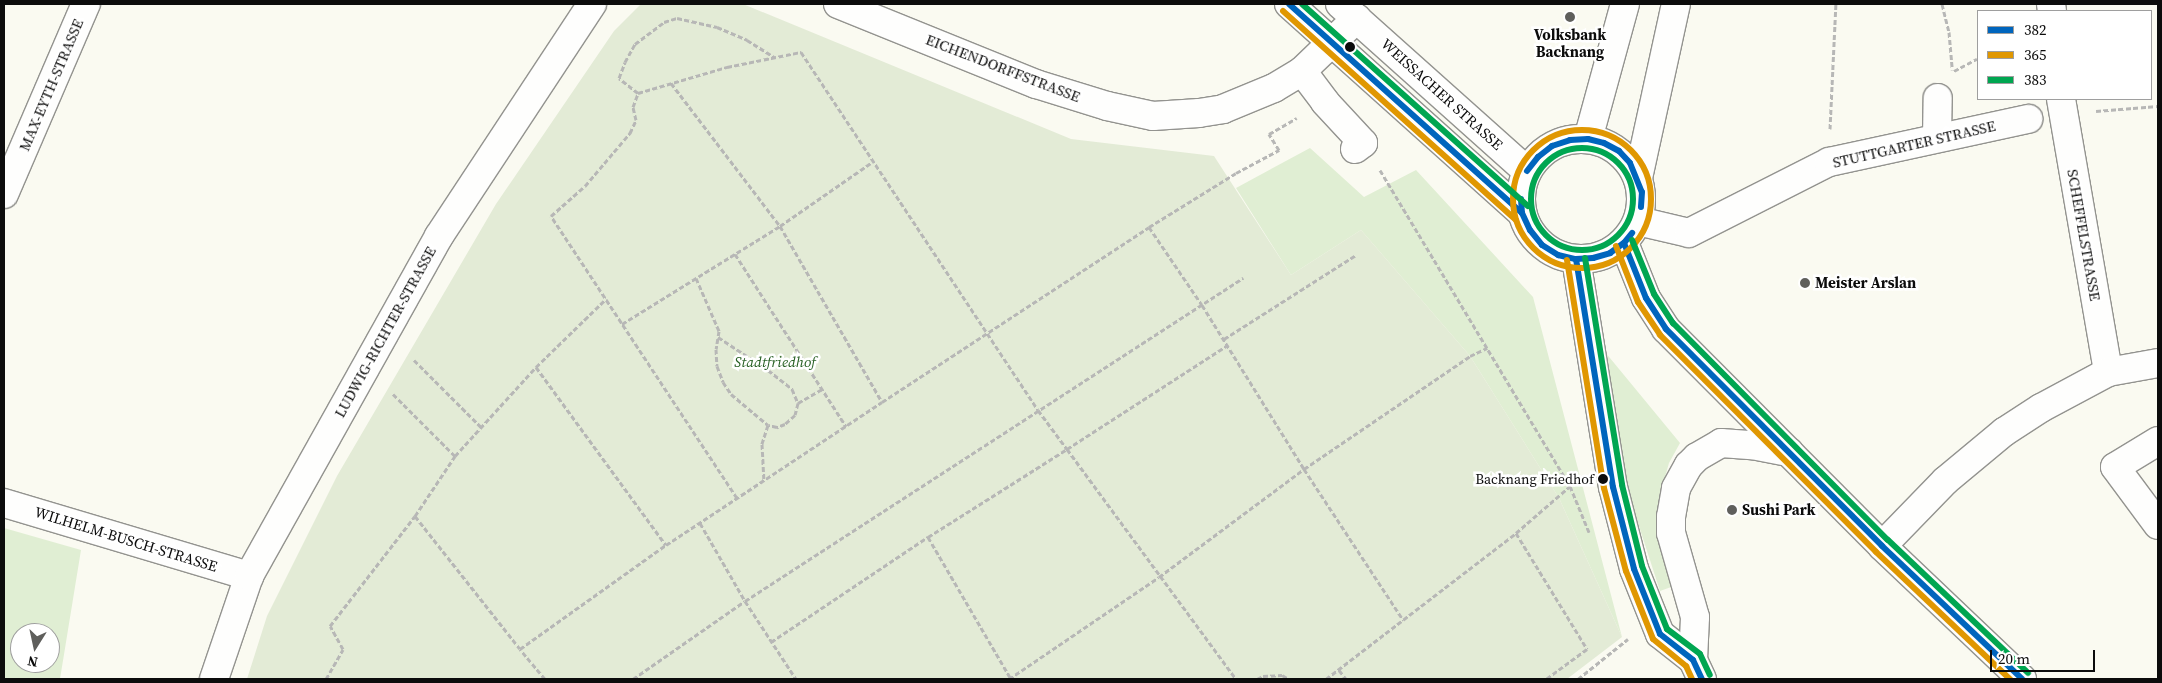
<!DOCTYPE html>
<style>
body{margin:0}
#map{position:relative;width:2162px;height:683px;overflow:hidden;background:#fafaf1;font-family:"Source Serif 4",serif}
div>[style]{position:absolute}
.green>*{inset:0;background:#e0eed3}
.cemetery>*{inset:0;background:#e3ebd6}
.path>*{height:3px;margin-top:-1.5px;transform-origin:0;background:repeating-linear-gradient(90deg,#b7b7b6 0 5px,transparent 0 7.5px)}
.roads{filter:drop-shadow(1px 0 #93938f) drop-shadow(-1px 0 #93938f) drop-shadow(0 1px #93938f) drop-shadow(0 -1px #93938f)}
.minor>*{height:28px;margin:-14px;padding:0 14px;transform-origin:14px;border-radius:14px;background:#fefefd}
.minor>.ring{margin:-14px;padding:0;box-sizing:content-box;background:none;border:28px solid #fefefd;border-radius:50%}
.bus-1>*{height:6px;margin:-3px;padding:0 3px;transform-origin:3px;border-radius:3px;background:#0065bd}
.bus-2>*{height:6px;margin:-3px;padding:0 3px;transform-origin:3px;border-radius:3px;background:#e09701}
.bus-2>.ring{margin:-3px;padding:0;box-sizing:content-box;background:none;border:6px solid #e09701;border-radius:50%}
.bus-3>*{height:6px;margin:-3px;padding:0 3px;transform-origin:3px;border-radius:3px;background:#00a651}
.bus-3>.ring{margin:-3px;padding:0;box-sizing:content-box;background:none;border:6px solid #00a651;border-radius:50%}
.dots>*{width:14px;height:14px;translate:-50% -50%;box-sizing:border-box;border:2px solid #fff;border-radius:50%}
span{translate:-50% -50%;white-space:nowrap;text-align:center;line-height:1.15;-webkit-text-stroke:5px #fff;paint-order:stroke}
.bus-label{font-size:14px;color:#0c0c0c}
.right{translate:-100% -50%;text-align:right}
.poi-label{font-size:15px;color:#0c0c0c;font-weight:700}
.left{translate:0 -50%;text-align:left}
.street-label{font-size:15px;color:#0c0c0c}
.park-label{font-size:15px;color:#265f22;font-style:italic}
.frame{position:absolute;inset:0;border:5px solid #0c0c0c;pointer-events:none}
.legend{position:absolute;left:1977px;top:10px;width:175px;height:90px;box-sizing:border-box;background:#fff;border:1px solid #9e9e9e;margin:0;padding:6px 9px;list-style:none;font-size:15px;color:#0c0c0c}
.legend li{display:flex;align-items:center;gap:10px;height:25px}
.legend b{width:25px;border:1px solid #9e9e9e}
.north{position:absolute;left:10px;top:623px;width:50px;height:50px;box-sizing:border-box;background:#fff;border:1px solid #9e9e9e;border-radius:50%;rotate:190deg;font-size:14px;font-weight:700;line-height:20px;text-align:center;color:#0c0c0c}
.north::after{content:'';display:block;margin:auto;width:18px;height:22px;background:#5f5f5c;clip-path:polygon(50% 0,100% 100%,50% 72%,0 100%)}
.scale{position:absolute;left:1990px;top:650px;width:105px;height:22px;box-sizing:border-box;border:2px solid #0c0c0c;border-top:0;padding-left:6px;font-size:15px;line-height:18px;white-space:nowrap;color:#0c0c0c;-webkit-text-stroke:4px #fff;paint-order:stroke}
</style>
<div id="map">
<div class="green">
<div style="clip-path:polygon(1310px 148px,1364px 197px,1416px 170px,1533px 297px,1622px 637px,1559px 498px,1470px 356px,1361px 230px,1291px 275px,1236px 188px)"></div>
<div style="clip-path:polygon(1605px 352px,1680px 443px,1669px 463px,1663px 484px,1674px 586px,1660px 591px,1626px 486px,1612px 412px)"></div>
<div style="clip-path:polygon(evenodd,4px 528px,81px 550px,60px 679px,4px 679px,4px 528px,20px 633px,50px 633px,50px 663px,20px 663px,20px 633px)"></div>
</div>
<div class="cemetery">
<div style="clip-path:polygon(641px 4px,743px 4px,1071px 139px,1214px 156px,1291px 275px,1361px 230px,1470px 356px,1559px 498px,1622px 637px,1567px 679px,247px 679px,267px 616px,337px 476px,496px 204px,614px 31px)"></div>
</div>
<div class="path">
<div style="left:1942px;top:4px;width:29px;rotate:76deg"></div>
<div style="left:1949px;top:32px;width:38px;rotate:85deg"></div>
<div style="left:1954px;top:71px;width:26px;rotate:-28deg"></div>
<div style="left:671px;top:83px;width:180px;rotate:52.7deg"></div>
<div style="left:780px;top:226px;width:203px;rotate:59.9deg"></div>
<div style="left:638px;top:93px;width:24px;rotate:-142deg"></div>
<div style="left:619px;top:78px;width:17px;rotate:-69deg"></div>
<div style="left:625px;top:62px;width:21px;rotate:-61deg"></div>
<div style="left:635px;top:44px;width:36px;rotate:-37deg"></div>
<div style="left:664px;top:22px;width:14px;rotate:-17deg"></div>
<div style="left:677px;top:18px;width:41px;rotate:12.7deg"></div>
<div style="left:717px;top:27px;width:33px;rotate:23deg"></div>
<div style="left:747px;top:40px;width:32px;rotate:32deg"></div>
<div style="left:2096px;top:111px;width:62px;rotate:-4.6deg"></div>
<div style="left:1830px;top:129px;width:125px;rotate:-87.3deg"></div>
<div style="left:1380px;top:170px;width:369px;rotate:59deg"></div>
<div style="left:1570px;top:486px;width:50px;rotate:67.6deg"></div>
<div style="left:1149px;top:227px;width:94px;rotate:55.8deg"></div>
<div style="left:1202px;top:305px;width:193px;rotate:58.1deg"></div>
<div style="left:1304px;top:469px;width:181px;rotate:56.7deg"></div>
<div style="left:735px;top:254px;width:205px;rotate:57.2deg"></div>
<div style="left:696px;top:278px;width:58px;rotate:66.5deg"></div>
<div style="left:719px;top:331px;width:18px;rotate:99deg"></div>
<div style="left:716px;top:349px;width:17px;rotate:87deg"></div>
<div style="left:717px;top:366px;width:17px;rotate:69deg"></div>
<div style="left:723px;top:382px;width:14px;rotate:56deg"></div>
<div style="left:731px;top:394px;width:48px;rotate:40deg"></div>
<div style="left:768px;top:425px;width:20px;rotate:108deg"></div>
<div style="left:762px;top:444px;width:36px;rotate:87deg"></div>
<div style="left:622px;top:324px;width:186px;rotate:-31.8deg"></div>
<div style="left:780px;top:226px;width:114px;rotate:-34.7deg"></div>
<div style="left:718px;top:337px;width:60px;rotate:33.4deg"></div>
<div style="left:768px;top:370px;width:31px;rotate:38deg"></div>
<div style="left:792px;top:389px;width:15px;rotate:67deg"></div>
<div style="left:798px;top:403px;width:12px;rotate:104deg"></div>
<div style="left:795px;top:415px;width:13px;rotate:138deg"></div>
<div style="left:785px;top:424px;width:9px;rotate:159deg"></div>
<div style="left:777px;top:427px;width:9px;rotate:-167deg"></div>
<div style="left:1224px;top:339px;width:156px;rotate:-32.5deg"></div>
<div style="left:414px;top:360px;width:95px;rotate:45deg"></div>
<div style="left:536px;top:367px;width:98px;rotate:-44.2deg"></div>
<div style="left:393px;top:394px;width:88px;rotate:45deg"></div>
<div style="left:798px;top:403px;width:28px;rotate:-30deg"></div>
<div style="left:737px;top:498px;width:338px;rotate:-123.4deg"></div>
<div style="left:551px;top:216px;width:45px;rotate:-41.4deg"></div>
<div style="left:585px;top:186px;width:70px;rotate:-49.7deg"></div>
<div style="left:630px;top:133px;width:14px;rotate:-65deg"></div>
<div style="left:636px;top:120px;width:13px;rotate:-103deg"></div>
<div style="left:633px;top:107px;width:15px;rotate:-70deg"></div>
<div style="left:638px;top:93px;width:93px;rotate:-16.3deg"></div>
<div style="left:727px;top:67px;width:76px;rotate:-11.5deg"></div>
<div style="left:801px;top:52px;width:429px;rotate:56.5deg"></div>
<div style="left:1038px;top:410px;width:49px;rotate:53.4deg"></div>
<div style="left:1067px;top:449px;width:192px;rotate:-32.9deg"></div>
<div style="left:415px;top:516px;width:72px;rotate:-56.3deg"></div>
<div style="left:455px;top:456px;width:120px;rotate:-47.7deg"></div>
<div style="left:536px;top:367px;width:220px;rotate:53.9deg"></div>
<div style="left:700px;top:523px;width:90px;rotate:60deg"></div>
<div style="left:745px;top:601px;width:93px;rotate:56.8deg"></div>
<div style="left:1516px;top:533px;width:136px;rotate:58.5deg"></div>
<div style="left:1587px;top:649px;width:51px;rotate:143.8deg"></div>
<div style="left:928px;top:537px;width:164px;rotate:59.7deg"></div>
<div style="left:771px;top:642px;width:189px;rotate:-33.8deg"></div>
<div style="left:928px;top:537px;width:165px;rotate:-32.3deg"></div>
<div style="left:1067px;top:449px;width:285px;rotate:53.7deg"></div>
<div style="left:1339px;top:670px;width:11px;rotate:52deg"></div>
<div style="left:326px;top:679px;width:34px;rotate:-60deg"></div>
<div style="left:343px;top:649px;width:26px;rotate:-119deg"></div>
<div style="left:330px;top:626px;width:139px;rotate:-52.3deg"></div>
<div style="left:415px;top:516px;width:169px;rotate:51.7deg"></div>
<div style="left:545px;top:679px;width:39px;rotate:-130deg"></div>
<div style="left:520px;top:649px;width:179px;rotate:-35.5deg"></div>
<div style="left:666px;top:545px;width:259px;rotate:-33.5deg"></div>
<div style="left:882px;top:402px;width:319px;rotate:-33.2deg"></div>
<div style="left:1149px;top:227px;width:102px;rotate:-31.8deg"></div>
<div style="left:1236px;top:173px;width:49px;rotate:-28.1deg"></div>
<div style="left:1279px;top:150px;width:19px;rotate:-122deg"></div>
<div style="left:1269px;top:134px;width:32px;rotate:-30deg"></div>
<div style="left:633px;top:679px;width:136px;rotate:-34.9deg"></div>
<div style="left:745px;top:601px;width:594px;rotate:-32.97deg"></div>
<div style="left:1009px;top:679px;width:181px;rotate:-34.2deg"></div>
<div style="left:1159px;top:577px;width:181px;rotate:-36.7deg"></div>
<div style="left:1304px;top:469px;width:201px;rotate:-34.2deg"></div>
<div style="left:1470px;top:356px;width:19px;rotate:-25deg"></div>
<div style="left:1257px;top:679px;width:7px;rotate:-27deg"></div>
<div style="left:1263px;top:676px;width:19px;rotate:-3deg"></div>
<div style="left:1282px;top:675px;width:8px;rotate:30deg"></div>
<div style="left:1326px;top:679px;width:240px;rotate:-37.5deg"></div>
<div style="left:1516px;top:533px;width:72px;rotate:-41deg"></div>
<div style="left:1578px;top:679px;width:64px;rotate:-38.7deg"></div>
</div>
<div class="roads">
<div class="minor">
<div style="left:838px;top:4px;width:214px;rotate:22deg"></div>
<div style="left:1036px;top:84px;width:74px;rotate:17.2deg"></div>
<div style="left:1107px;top:106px;width:47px;rotate:12.3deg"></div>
<div style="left:1153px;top:116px;width:46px;rotate:-3.7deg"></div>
<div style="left:1199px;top:113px;width:24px;rotate:-9deg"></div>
<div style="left:1223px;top:109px;width:55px;rotate:-22.4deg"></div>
<div style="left:1274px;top:88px;width:33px;rotate:-31deg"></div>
<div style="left:1302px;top:71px;width:76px;rotate:-43.9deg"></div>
<div style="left:1289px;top:4px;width:313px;rotate:41.9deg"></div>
<div style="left:1340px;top:4px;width:251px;rotate:41.8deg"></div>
<div style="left:2051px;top:4px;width:7px;rotate:82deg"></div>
<div style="left:1302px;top:71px;width:39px;rotate:53deg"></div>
<div style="left:1325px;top:102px;width:56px;rotate:47.2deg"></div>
<div style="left:1363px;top:143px;width:10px;rotate:143deg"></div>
<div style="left:2061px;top:99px;width:277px;rotate:80.2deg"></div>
<div style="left:1937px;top:137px;width:39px;rotate:-89deg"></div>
<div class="ring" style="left:1521px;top:139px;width:92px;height:92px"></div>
<div style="left:1588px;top:139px;width:140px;rotate:-74.7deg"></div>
<div style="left:1638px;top:178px;width:178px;rotate:-77.7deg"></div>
<div style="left:4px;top:194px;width:207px;rotate:-66.7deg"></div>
<div style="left:1638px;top:221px;width:52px;rotate:13.2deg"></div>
<div style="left:1689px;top:233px;width:157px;rotate:-26.9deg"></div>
<div style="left:1829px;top:162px;width:204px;rotate:-12.2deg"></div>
<div style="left:1624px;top:243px;width:59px;rotate:68.2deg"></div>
<div style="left:1646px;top:298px;width:37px;rotate:57deg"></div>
<div style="left:1666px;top:329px;width:306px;rotate:45.1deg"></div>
<div style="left:1882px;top:546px;width:193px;rotate:43.5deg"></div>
<div style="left:1576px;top:259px;width:231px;rotate:80.8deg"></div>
<div style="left:1613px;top:487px;width:85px;rotate:75.6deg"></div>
<div style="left:1634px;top:569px;width:70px;rotate:68.2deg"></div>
<div style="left:1660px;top:634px;width:42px;rotate:38.2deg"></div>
<div style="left:1693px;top:660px;width:21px;rotate:65deg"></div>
<div style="left:2158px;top:441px;width:50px;rotate:148.8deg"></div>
<div style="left:2115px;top:467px;width:72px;rotate:53.4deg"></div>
<div style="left:4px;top:503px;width:256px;rotate:16.6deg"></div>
<div style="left:1882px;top:546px;width:91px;rotate:-45.9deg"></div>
<div style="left:1945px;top:481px;width:77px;rotate:-39.7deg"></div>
<div style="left:2004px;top:432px;width:44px;rotate:-33deg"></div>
<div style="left:2041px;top:408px;width:76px;rotate:-28.2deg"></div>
<div style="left:2108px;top:372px;width:51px;rotate:-10.2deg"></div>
<div style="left:1693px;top:660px;width:43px;rotate:-87.3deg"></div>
<div style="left:1695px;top:617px;width:87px;rotate:-105.9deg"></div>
<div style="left:1671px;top:533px;width:16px;rotate:-90deg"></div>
<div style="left:1671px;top:517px;width:29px;rotate:-80deg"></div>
<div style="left:1676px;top:488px;width:26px;rotate:-61deg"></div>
<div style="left:1689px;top:465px;width:11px;rotate:-45deg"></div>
<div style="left:1697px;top:457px;width:28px;rotate:-30deg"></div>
<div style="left:1721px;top:443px;width:31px;rotate:4deg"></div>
<div style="left:1752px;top:445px;width:38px;rotate:11deg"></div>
<div style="left:214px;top:679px;width:109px;rotate:-71.2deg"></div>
<div style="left:249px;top:576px;width:389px;rotate:-60.8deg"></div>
<div style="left:439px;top:236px;width:278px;rotate:-56.6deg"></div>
</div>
</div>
<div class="bus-1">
<div style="left:1289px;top:4px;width:313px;rotate:41.9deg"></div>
<div style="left:1527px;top:171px;width:18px;rotate:-52deg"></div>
<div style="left:1538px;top:157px;width:18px;rotate:-38deg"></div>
<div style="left:1552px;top:146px;width:19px;rotate:-18deg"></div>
<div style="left:1570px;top:140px;width:18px;rotate:-3deg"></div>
<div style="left:1588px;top:139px;width:16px;rotate:14deg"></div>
<div style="left:1604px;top:143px;width:17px;rotate:28deg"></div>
<div style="left:1619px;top:151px;width:16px;rotate:47deg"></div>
<div style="left:1630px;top:163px;width:31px;rotate:68deg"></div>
<div style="left:1642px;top:192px;width:15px;rotate:94deg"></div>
<div style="left:1521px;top:199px;width:14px;rotate:86deg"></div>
<div style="left:1522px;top:213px;width:19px;rotate:65deg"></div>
<div style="left:1530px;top:230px;width:19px;rotate:51deg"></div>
<div style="left:1542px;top:245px;width:19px;rotate:32deg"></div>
<div style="left:1558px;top:255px;width:18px;rotate:13deg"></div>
<div style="left:1576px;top:259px;width:17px;rotate:-3deg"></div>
<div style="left:1593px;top:258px;width:18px;rotate:-16deg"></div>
<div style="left:1610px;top:253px;width:17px;rotate:-36deg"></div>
<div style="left:1624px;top:243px;width:13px;rotate:-51deg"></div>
<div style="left:1624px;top:243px;width:59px;rotate:68.2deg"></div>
<div style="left:1646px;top:298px;width:37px;rotate:57deg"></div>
<div style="left:1666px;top:329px;width:306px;rotate:45.1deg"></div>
<div style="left:1882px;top:546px;width:193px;rotate:43.5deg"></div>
<div style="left:1576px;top:259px;width:231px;rotate:80.8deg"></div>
<div style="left:1613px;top:487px;width:85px;rotate:75.6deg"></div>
<div style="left:1634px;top:569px;width:70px;rotate:68.2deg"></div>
<div style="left:1660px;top:634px;width:42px;rotate:38.2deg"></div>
<div style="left:1693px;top:660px;width:21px;rotate:65deg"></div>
</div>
<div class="bus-2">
<div style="left:1283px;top:11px;width:313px;rotate:41.9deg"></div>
<div class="ring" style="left:1513px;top:130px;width:132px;height:132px"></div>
<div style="left:1616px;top:246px;width:60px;rotate:68.6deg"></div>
<div style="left:1638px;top:302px;width:40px;rotate:56deg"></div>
<div style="left:1660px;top:335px;width:306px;rotate:45.1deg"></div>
<div style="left:1876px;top:552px;width:185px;rotate:43.5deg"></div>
<div style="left:1567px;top:260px;width:231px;rotate:80.8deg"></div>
<div style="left:1604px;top:488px;width:86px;rotate:75.2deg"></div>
<div style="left:1626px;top:571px;width:73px;rotate:68.3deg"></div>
<div style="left:1653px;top:639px;width:43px;rotate:39.3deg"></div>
<div style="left:1686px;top:666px;width:14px;rotate:65deg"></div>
</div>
<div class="bus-3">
<div style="left:1302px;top:4px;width:303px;rotate:41.8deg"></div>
<div class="ring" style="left:1531px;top:148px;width:96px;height:96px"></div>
<div style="left:1632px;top:240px;width:58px;rotate:67.8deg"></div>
<div style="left:1654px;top:294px;width:35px;rotate:57deg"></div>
<div style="left:1673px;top:323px;width:305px;rotate:45.3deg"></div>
<div style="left:1888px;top:540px;width:193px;rotate:43.5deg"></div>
<div style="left:1585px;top:258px;width:230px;rotate:80.7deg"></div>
<div style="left:1622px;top:485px;width:83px;rotate:76.1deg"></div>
<div style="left:1642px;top:566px;width:68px;rotate:68.4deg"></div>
<div style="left:1667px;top:629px;width:41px;rotate:37.1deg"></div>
<div style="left:1700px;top:654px;width:23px;rotate:65deg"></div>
</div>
<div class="dots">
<div style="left:1570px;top:17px;background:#5f5f5c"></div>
<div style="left:1350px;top:47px;background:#0c0c0c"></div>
<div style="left:1805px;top:283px;background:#5f5f5c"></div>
<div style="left:1603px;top:479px;background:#0c0c0c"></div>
<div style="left:1732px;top:510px;background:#5f5f5c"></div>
</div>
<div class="bus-label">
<span class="right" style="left:1594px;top:479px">Backnang Friedhof</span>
</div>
<div class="poi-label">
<span style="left:1570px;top:43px">Volksbank<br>Backnang</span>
<span class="left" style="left:1815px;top:283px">Meister Arslan</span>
<span class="left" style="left:1742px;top:510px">Sushi Park</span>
</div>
<div class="street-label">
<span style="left:1003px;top:68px;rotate:21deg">EICHENDORFFSTRASSE</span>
<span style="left:51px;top:85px;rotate:-67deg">MAX-EYTH-STRASSE</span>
<span style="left:1442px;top:94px;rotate:42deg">WEISSACHER STRASSE</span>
<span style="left:1914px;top:144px;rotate:-13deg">STUTTGARTER STRASSE</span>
<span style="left:2084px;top:235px;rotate:80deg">SCHEFFELSTRASSE</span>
<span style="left:385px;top:332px;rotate:-61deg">LUDWIG-RICHTER-STRASSE</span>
<span style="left:126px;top:539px;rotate:17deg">WILHELM-BUSCH-STRASSE</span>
</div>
<div class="park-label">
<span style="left:775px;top:362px">Stadtfriedhof</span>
</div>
<div class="frame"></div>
<ul class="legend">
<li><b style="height:6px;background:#0065bd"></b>382</li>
<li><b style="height:6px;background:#e09701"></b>365</li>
<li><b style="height:6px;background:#00a651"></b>383</li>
</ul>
<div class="north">N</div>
<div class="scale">20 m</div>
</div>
